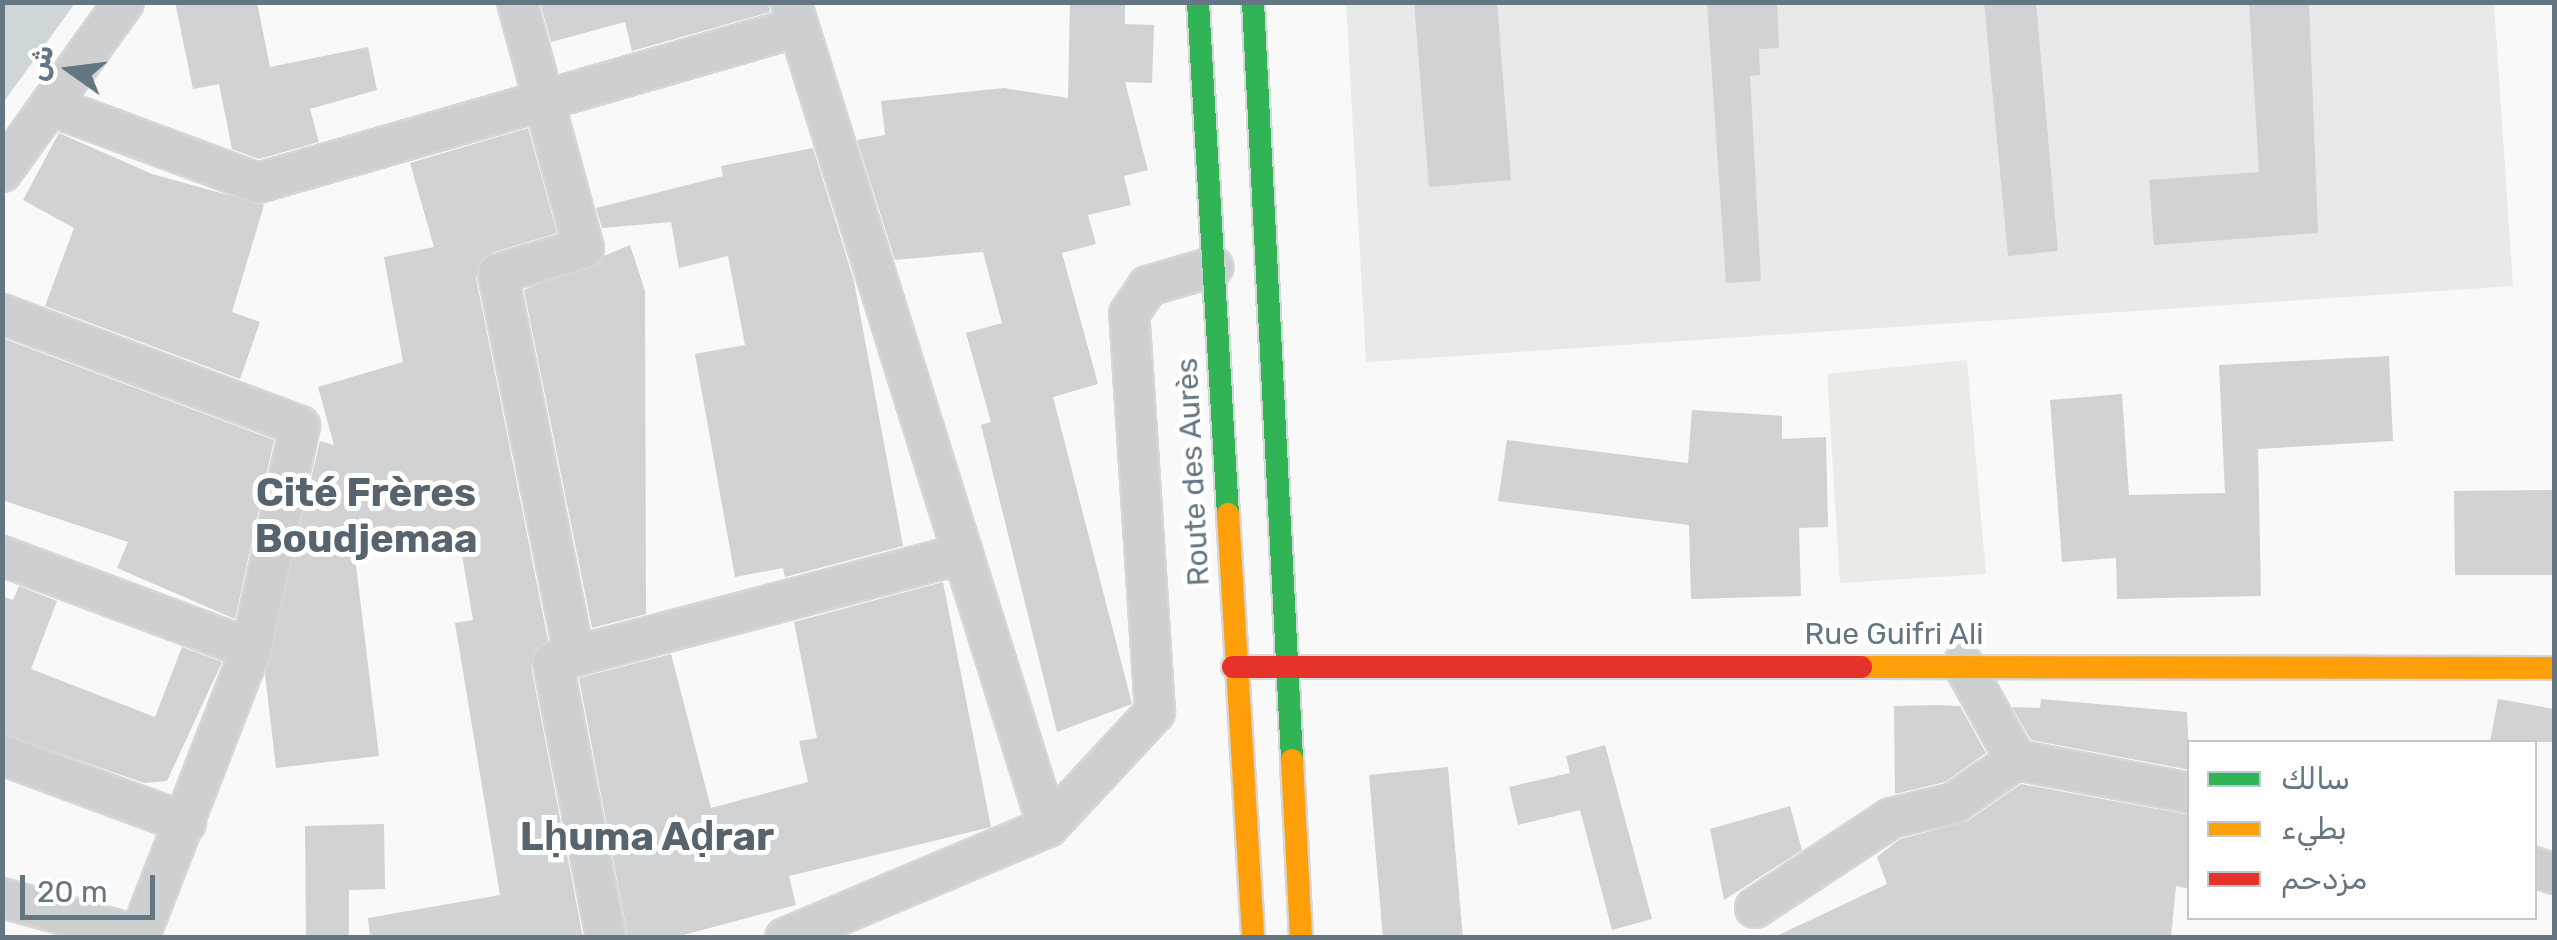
<!DOCTYPE html>
<meta charset="utf-8">
<style>
body{margin:0}
#map{position:relative;width:2557px;height:940px;overflow:hidden;background:#f9f9f9;font-family:Rubik,"Noto Naskh Arabic",sans-serif}
div>[style]{position:absolute}
.built>*{inset:0;background:#e8e9e9}
.green>*{inset:0;background:#e8ebe6}
.water>*{inset:0;background:#ced6d9}
.building>*{inset:0;background:#d0d2d3}
.roads{filter:drop-shadow(2px 0 #d5d6d7) drop-shadow(-2px 0 #d5d6d7) drop-shadow(0 2px #d5d6d7) drop-shadow(0 -2px #d5d6d7)}
.street>*{height:38px;margin:-19px;padding:0 19px;transform-origin:19px;border-radius:19px;background:#cecfd0}
.fast>*{height:22px;margin:-11px;padding:0 11px;transform-origin:11px;border-radius:11px;background:#30b455}
.slow>*{height:22px;margin:-11px;padding:0 11px;transform-origin:11px;border-radius:11px;background:#ff9f0a}
.jam>*{height:22px;margin:-11px;padding:0 11px;transform-origin:11px;border-radius:11px;background:#e5322d}
span{translate:-50% -50%;white-space:nowrap;text-align:center;line-height:1.15;-webkit-text-stroke:10px #fff;paint-order:stroke}
.street-label{font-size:30px;color:#657683}
.district-label{font-size:40px;color:#57646e;font-weight:700}
.frame{position:absolute;inset:0;border:5px solid #657683;pointer-events:none}
.legend{position:absolute;left:2187px;top:740px;width:350px;height:180px;box-sizing:border-box;background:#fff;border:2px solid #c1c8cd;margin:0;padding:12px 18px;list-style:none;font-size:30px;color:#657683}
.legend li{display:flex;align-items:center;gap:20px;height:50px}
.legend b{width:50px;border:2px solid #c1c8cd}
.north{position:absolute;left:20px;top:20px;width:100px;height:100px;-webkit-text-stroke:8px #fff;paint-order:stroke;rotate:284deg;font-size:28px;font-weight:700;line-height:40px;text-align:center;color:#657683}
.north::after{content:'';display:block;margin:auto;width:35px;height:45px;background:#657683;clip-path:polygon(50% 0,100% 100%,50% 72%,0 100%)}
.scale{position:absolute;left:20px;top:875px;width:135px;height:45px;box-sizing:border-box;border:5px solid #657683;border-top:0;padding-left:12px;font-size:30px;line-height:35px;white-space:nowrap;color:#657683;-webkit-text-stroke:8px #fff;paint-order:stroke}
</style>
<div id="map">
<div class="built">
<div style="clip-path:polygon(1346px 3px,2494px 3px,2513px 286px,1366px 362px)"></div>
</div>
<div class="green">
<div style="clip-path:polygon(1967px 360px,1986px 574px,1840px 583px,1827px 374px)"></div>
</div>
<div class="water">
<div style="clip-path:polygon(3px 2px,75px 3px,3px 103px,2px 3px)"></div>
</div>
<div class="building">
<div style="clip-path:polygon(175px 2px,257px 2px,270px 67px,368px 47px,377px 90px,310px 109px,319px 142px,259px 159px,232px 149px,219px 84px,193px 89px)"></div>
<div style="clip-path:polygon(540px 2px,769px 2px,770px 12px,632px 51px,625px 22px,551px 42px)"></div>
<div style="clip-path:polygon(1070px 2px,1125px 2px,1125px 24px,1154px 25px,1152px 83px,1125px 82px,1148px 170px,1124px 176px,1131px 205px,1088px 215px,1096px 244px,1062px 253px,1098px 384px,1053px 397px,1132px 704px,1057px 732px,981px 425px,991px 422px,966px 333px,1002px 323px,983px 252px,895px 260px,857px 140px,885px 135px,881px 101px,1004px 88px,1068px 98px)"></div>
<div style="clip-path:polygon(1414px 2px,1497px 2px,1511px 180px,1429px 187px)"></div>
<div style="clip-path:polygon(1707px 2px,1777px 2px,1779px 48px,1759px 49px,1760px 75px,1750px 76px,1761px 281px,1726px 283px)"></div>
<div style="clip-path:polygon(1984px 2px,2036px 2px,2058px 251px,2008px 256px)"></div>
<div style="clip-path:polygon(2249px 2px,2309px 2px,2318px 233px,2154px 245px,2149px 180px,2259px 172px)"></div>
<div style="clip-path:polygon(528px 128px,557px 233px,491px 253px,476px 278px,548px 640px,531px 666px,583px 938px,370px 938px,368px 918px,500px 895px,455px 623px,473px 620px,459px 537px,355px 557px,379px 756px,276px 768px,265px 674px,320px 441px,334px 445px,318px 387px,403px 362px,384px 257px,434px 247px,410px 163px)"></div>
<div style="clip-path:polygon(59px 133px,152px 174px,264px 205px,232px 312px,260px 322px,240px 379px,45px 306px,74px 228px,23px 200px)"></div>
<div style="clip-path:polygon(813px 148px,854px 281px,903px 546px,785px 577px,783px 568px,735px 577px,695px 354px,745px 345px,728px 256px,679px 268px,671px 222px,602px 228px,596px 208px,723px 176px,721px 166px)"></div>
<div style="clip-path:polygon(630px 245px,645px 291px,646px 614px,592px 628px,524px 290px)"></div>
<div style="clip-path:polygon(2px 338px,274px 440px,235px 619px,117px 568px,128px 542px,2px 500px)"></div>
<div style="clip-path:polygon(2389px 356px,2393px 441px,2258px 449px,2261px 596px,2117px 599px,2116px 558px,2062px 562px,2050px 400px,2122px 394px,2129px 495px,2225px 493px,2219px 365px)"></div>
<div style="clip-path:polygon(1692px 410px,1782px 416px,1782px 439px,1826px 437px,1828px 527px,1799px 528px,1801px 596px,1691px 599px,1689px 525px,1498px 501px,1507px 440px,1688px 463px)"></div>
<div style="clip-path:polygon(2554px 490px,2554px 575px,2455px 575px,2454px 491px)"></div>
<div style="clip-path:polygon(943px 582px,991px 827px,789px 876px,796px 905px,672px 938px,628px 938px,579px 678px,671px 654px,711px 808px,808px 782px,799px 741px,817px 738px,794px 622px)"></div>
<div style="clip-path:polygon(19px 586px,57px 601px,31px 669px,155px 717px,182px 647px,222px 662px,167px 781px,144px 783px,2px 733px,2px 596px,13px 600px)"></div>
<div style="clip-path:polygon(2041px 699px,2187px 712px,2190px 770px,2031px 740px,2012px 707px,2040px 708px)"></div>
<div style="clip-path:polygon(2498px 699px,2554px 709px,2554px 742px,2490px 742px)"></div>
<div style="clip-path:polygon(1941px 705px,1960px 706px,1986px 753px,1945px 782px,1895px 794px,1894px 706px)"></div>
<div style="clip-path:polygon(1605px 745px,1652px 919px,1612px 930px,1580px 810px,1518px 825px,1509px 787px,1570px 773px,1566px 756px)"></div>
<div style="clip-path:polygon(1448px 767px,1463px 938px,1383px 938px,1369px 775px)"></div>
<div style="clip-path:polygon(2021px 784px,2190px 815px,2190px 889px,2176px 886px,2171px 938px,1772px 938px,1887px 884px,1877px 857px,1900px 839px,1966px 822px)"></div>
<div style="clip-path:polygon(1790px 806px,1802px 850px,1724px 900px,1710px 829px)"></div>
<div style="clip-path:polygon(384px 824px,385px 889px,349px 890px,349px 938px,306px 938px,305px 826px)"></div>
</div>
<div class="roads">
<div class="street">
<div style="left:517px;top:2px;width:255px;rotate:74.8deg"></div>
<div style="left:584px;top:248px;width:90px;rotate:163.2deg"></div>
<div style="left:498px;top:274px;width:387px;rotate:78.7deg"></div>
<div style="left:791px;top:2px;width:864px;rotate:72.7deg"></div>
<div style="left:51px;top:106px;width:221px;rotate:20.4deg"></div>
<div style="left:258px;top:183px;width:562px;rotate:-16.11deg"></div>
<div style="left:2px;top:172px;width:209px;rotate:-54.3deg"></div>
<div style="left:2px;top:314px;width:318px;rotate:20.6deg"></div>
<div style="left:300px;top:426px;width:228px;rotate:102.4deg"></div>
<div style="left:251px;top:649px;width:310px;rotate:111.2deg"></div>
<div style="left:2px;top:556px;width:266px;rotate:20.5deg"></div>
<div style="left:1963px;top:664px;width:110px;rotate:61.1deg"></div>
<div style="left:2016px;top:760px;width:177px;rotate:10.7deg"></div>
<div style="left:2px;top:755px;width:196px;rotate:20.3deg"></div>
<div style="left:2534px;top:867px;width:21px;rotate:19deg"></div>
<div style="left:2px;top:898px;width:143px;rotate:15.4deg"></div>
<div style="left:1755px;top:908px;width:163px;rotate:-33.5deg"></div>
<div style="left:1891px;top:818px;width:65px;rotate:-13.4deg"></div>
<div style="left:1954px;top:803px;width:75px;rotate:-34.7deg"></div>
<div style="left:606px;top:938px;width:281px;rotate:-100.9deg"></div>
<div style="left:553px;top:662px;width:423px;rotate:-14.8deg"></div>
<div style="left:785px;top:938px;width:285px;rotate:-22.9deg"></div>
<div style="left:1048px;top:827px;width:157px;rotate:-47.1deg"></div>
<div style="left:1155px;top:712px;width:399px;rotate:-93.7deg"></div>
<div style="left:1129px;top:314px;width:34px;rotate:-56deg"></div>
<div style="left:1148px;top:286px;width:68px;rotate:-16.3deg"></div>
</div>
<div class="fast">
<div style="left:1198px;top:2px;width:513px;rotate:86.65deg"></div>
<div style="left:1253px;top:2px;width:759px;rotate:87.05deg"></div>
</div>
<div class="slow">
<div style="left:1228px;top:514px;width:425px;rotate:86.6deg"></div>
<div style="left:1861px;top:667px;width:693px;rotate:0.08deg"></div>
<div style="left:1292px;top:760px;width:178px;rotate:87.1deg"></div>
</div>
<div class="jam">
<div style="left:1233px;top:667px;width:628px"></div>
</div>
</div>
<div class="street-label">
<span style="left:1193px;top:472px;rotate:-93deg">Route des Aurès</span>
<span style="left:1894px;top:634px">Rue Guifri Ali</span>
</div>
<div class="district-label">
<span style="left:366px;top:516px">Cité Frères<br>Boudjemaa</span>
<span style="left:647px;top:837px">Lḥuma Aḍrar</span>
</div>
<div class="frame"></div>
<ul class="legend">
<li><b style="height:12px;background:#30b455"></b>سالك</li>
<li><b style="height:12px;background:#ff9f0a"></b>بطيء</li>
<li><b style="height:12px;background:#e5322d"></b>مزدحم</li>
</ul>
<div class="north">ش</div>
<div class="scale">20 m</div>
</div>
